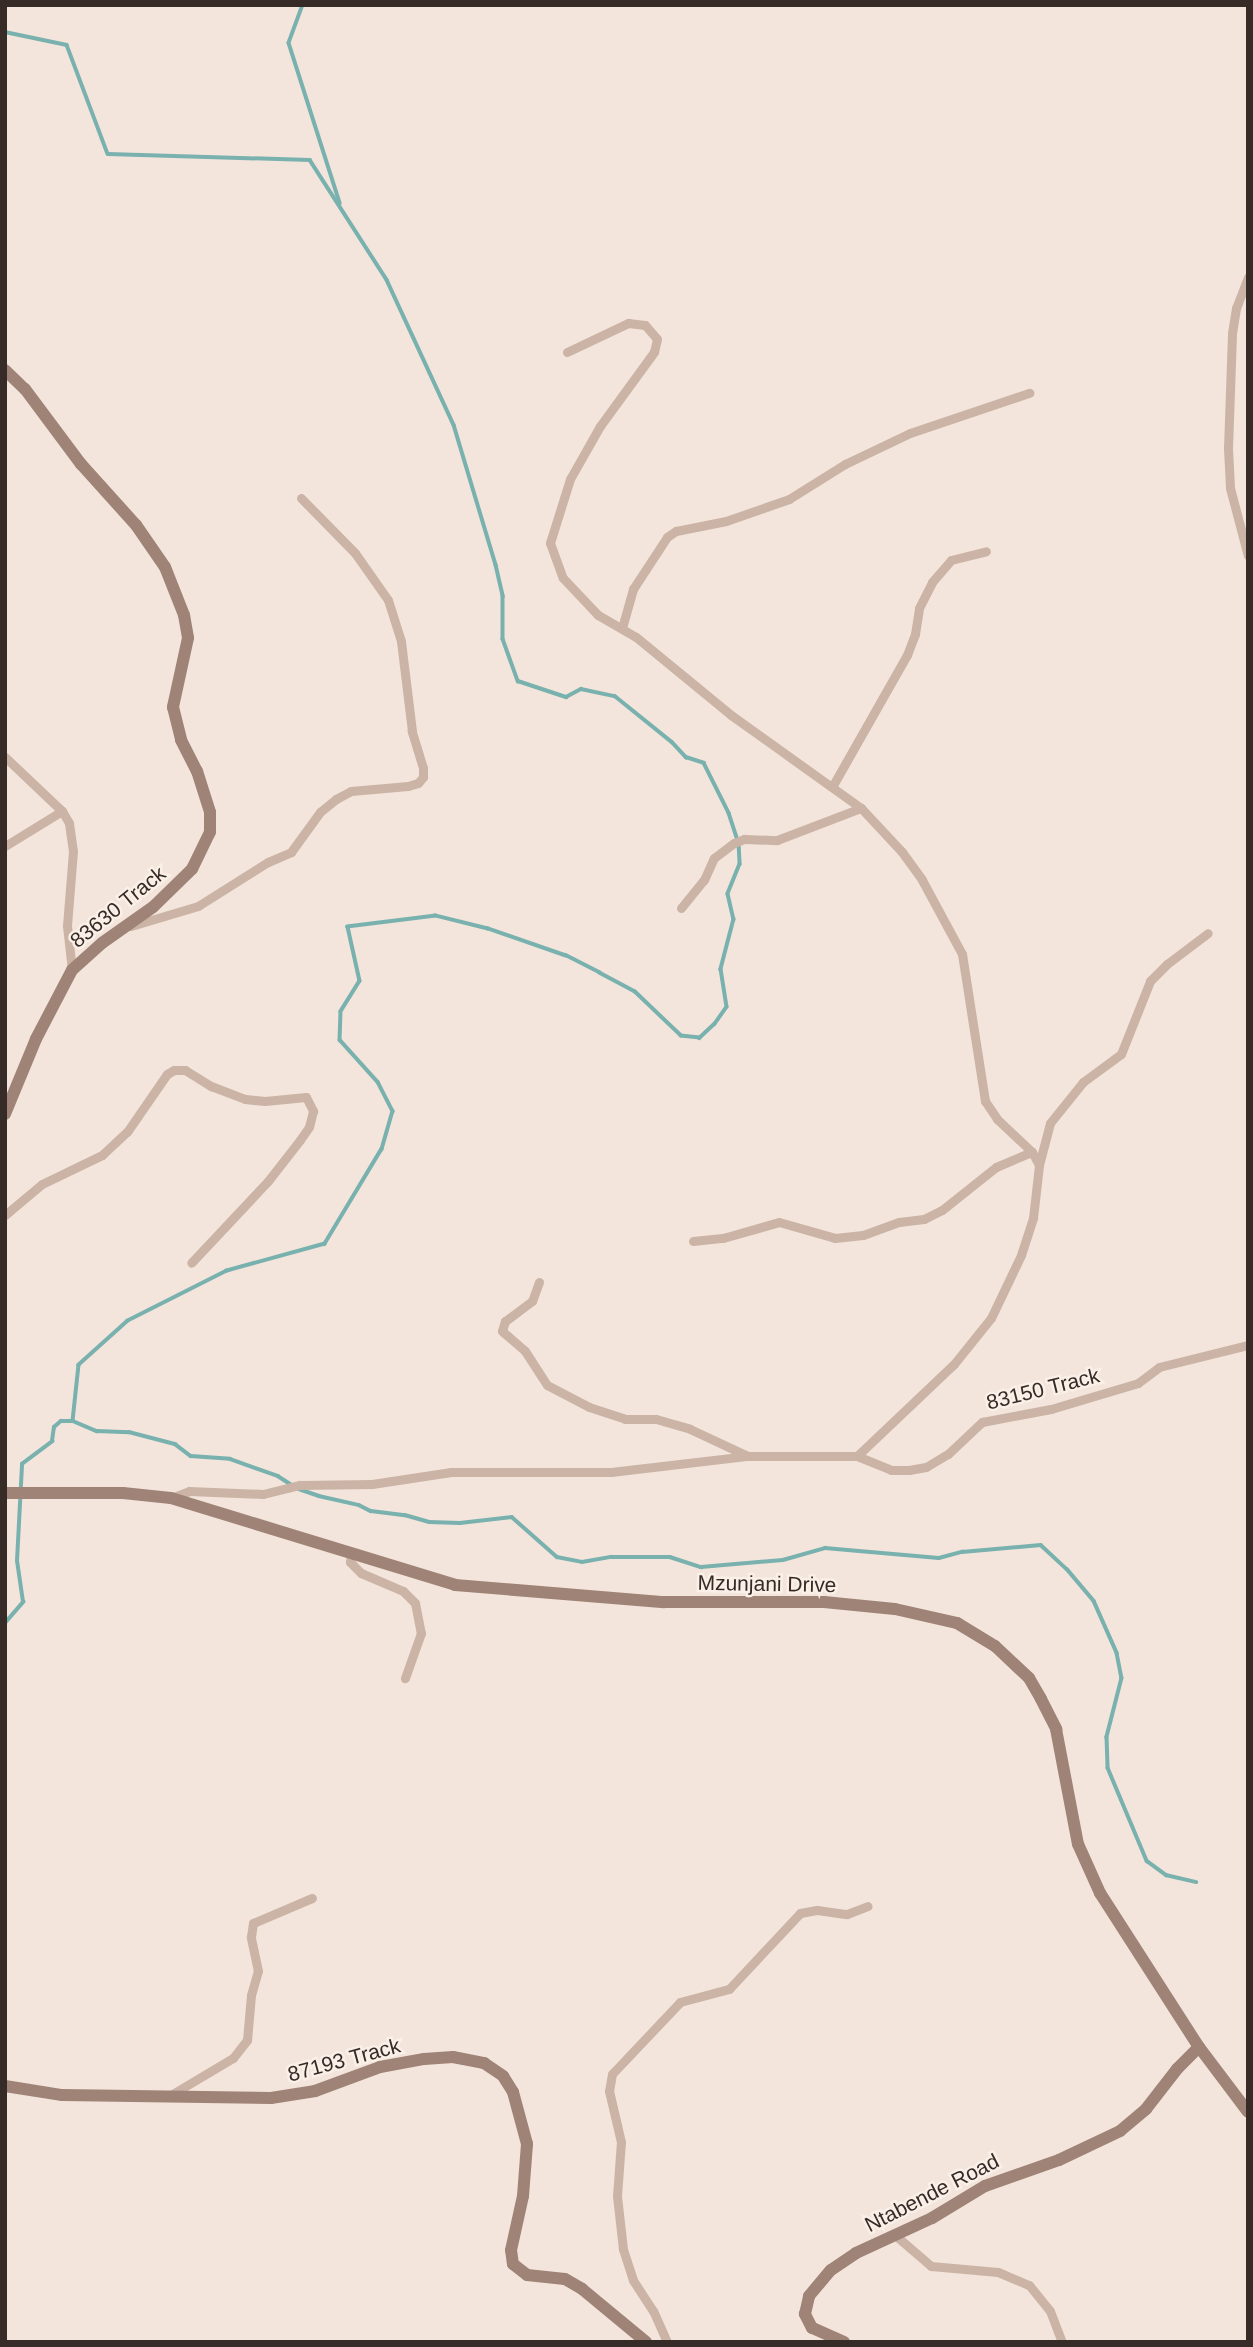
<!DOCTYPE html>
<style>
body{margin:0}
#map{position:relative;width:1253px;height:2347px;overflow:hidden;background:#f3e5db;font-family:Helvetica,sans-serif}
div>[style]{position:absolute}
.stream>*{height:3.5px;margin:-1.75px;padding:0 1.75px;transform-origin:1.75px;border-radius:1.75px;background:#79b1ae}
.street>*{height:9px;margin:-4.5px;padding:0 4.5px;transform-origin:4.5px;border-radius:4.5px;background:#cbb4a6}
.secondary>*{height:12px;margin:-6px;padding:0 6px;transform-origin:6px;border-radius:6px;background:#9f8377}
span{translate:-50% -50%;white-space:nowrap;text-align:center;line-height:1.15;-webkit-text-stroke:5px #faf0e7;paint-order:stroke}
.street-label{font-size:21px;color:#372b27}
.frame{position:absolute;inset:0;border:7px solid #372b27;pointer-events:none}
</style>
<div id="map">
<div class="stream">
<div style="left:303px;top:5px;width:40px;rotate:110.2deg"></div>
<div style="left:289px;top:43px;width:168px;rotate:72.3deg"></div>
<div style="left:5px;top:32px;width:63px;rotate:11.8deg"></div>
<div style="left:67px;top:45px;width:116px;rotate:69.4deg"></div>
<div style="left:108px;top:154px;width:202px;rotate:1.7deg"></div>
<div style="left:310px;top:160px;width:143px;rotate:57.3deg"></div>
<div style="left:387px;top:280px;width:160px;rotate:65.2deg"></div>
<div style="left:454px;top:425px;width:146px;rotate:73.3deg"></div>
<div style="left:496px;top:565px;width:32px;rotate:77deg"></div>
<div style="left:503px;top:596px;width:43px;rotate:90deg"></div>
<div style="left:503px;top:639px;width:45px;rotate:70.3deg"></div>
<div style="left:518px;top:681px;width:51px;rotate:18.4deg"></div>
<div style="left:566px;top:697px;width:17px;rotate:-28deg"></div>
<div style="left:581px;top:689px;width:35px;rotate:12deg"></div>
<div style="left:615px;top:696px;width:73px;rotate:38.9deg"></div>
<div style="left:672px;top:742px;width:21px;rotate:47deg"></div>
<div style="left:686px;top:757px;width:19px;rotate:18deg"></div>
<div style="left:704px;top:763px;width:56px;rotate:63.4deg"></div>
<div style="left:729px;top:813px;width:32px;rotate:72deg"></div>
<div style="left:739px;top:843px;width:21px;rotate:87deg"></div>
<div style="left:740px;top:864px;width:32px;rotate:112deg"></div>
<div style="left:728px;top:894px;width:26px;rotate:77deg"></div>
<div style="left:734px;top:919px;width:52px;rotate:104.6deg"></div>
<div style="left:721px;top:969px;width:38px;rotate:81deg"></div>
<div style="left:727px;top:1007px;width:21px;rotate:125deg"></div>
<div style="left:715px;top:1024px;width:21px;rotate:137deg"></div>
<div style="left:700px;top:1038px;width:19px;rotate:-174deg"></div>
<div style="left:681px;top:1036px;width:64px;rotate:-136.3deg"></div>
<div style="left:635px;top:992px;width:40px;rotate:-152deg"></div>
<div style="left:600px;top:973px;width:38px;rotate:-153deg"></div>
<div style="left:566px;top:956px;width:83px;rotate:-160.9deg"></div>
<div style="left:488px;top:929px;width:54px;rotate:-166deg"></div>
<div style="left:436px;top:916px;width:89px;rotate:172.9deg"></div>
<div style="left:348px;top:927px;width:55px;rotate:77.5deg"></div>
<div style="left:360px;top:981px;width:36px;rotate:122deg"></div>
<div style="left:341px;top:1012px;width:28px;rotate:92deg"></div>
<div style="left:340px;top:1040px;width:57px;rotate:47.9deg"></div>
<div style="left:378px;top:1082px;width:33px;rotate:63deg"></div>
<div style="left:393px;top:1111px;width:40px;rotate:106deg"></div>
<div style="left:382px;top:1149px;width:111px;rotate:121deg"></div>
<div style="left:325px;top:1244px;width:102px;rotate:164.6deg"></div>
<div style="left:227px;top:1271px;width:111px;rotate:153.2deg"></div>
<div style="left:128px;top:1321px;width:66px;rotate:138.1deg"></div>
<div style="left:79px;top:1365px;width:56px;rotate:96.1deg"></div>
<div style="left:299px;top:1489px;width:21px;rotate:19deg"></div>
<div style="left:319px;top:1496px;width:41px;rotate:12.7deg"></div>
<div style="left:359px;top:1505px;width:13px;rotate:27deg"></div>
<div style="left:371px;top:1511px;width:34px;rotate:7deg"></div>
<div style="left:405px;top:1515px;width:25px;rotate:16deg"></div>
<div style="left:429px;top:1522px;width:31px;rotate:2deg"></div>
<div style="left:460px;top:1523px;width:52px;rotate:-6.6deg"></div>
<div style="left:512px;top:1517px;width:60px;rotate:41.6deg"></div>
<div style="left:557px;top:1557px;width:25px;rotate:11deg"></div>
<div style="left:582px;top:1562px;width:29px;rotate:-10deg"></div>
<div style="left:611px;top:1557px;width:59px"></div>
<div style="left:670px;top:1557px;width:33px;rotate:18deg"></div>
<div style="left:701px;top:1567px;width:82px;rotate:-4.9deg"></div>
<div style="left:783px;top:1560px;width:44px;rotate:-15.9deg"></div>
<div style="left:825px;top:1548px;width:114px;rotate:5deg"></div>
<div style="left:939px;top:1558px;width:24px;rotate:-15deg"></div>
<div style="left:962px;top:1552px;width:79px;rotate:-5.1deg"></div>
<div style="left:1041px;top:1545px;width:35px;rotate:43deg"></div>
<div style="left:1067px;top:1569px;width:42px;rotate:49.8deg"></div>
<div style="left:1094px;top:1601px;width:57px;rotate:66.1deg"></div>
<div style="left:1117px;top:1653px;width:25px;rotate:79deg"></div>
<div style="left:1122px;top:1678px;width:61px;rotate:104.3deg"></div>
<div style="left:1107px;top:1737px;width:31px;rotate:88deg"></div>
<div style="left:1108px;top:1768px;width:101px;rotate:67.2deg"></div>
<div style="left:1147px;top:1861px;width:24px;rotate:36deg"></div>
<div style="left:1166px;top:1875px;width:31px;rotate:13deg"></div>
<div style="left:5px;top:1623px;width:28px;rotate:-49deg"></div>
<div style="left:23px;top:1602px;width:41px;rotate:-98.3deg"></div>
<div style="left:17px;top:1561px;width:97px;rotate:-87deg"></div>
<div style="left:22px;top:1464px;width:38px;rotate:-37deg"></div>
<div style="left:52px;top:1441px;width:14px;rotate:-82deg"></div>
<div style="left:54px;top:1427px;width:9px;rotate:-41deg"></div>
<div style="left:61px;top:1421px;width:12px"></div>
<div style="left:73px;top:1421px;width:26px;rotate:23deg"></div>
<div style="left:97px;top:1431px;width:32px;rotate:2deg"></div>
<div style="left:129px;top:1432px;width:48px;rotate:14.6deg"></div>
<div style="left:175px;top:1444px;width:20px;rotate:37deg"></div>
<div style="left:191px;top:1456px;width:39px;rotate:4deg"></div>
<div style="left:230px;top:1459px;width:51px;rotate:19.5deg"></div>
<div style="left:278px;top:1476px;width:17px;rotate:33deg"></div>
</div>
<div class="street">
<div style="left:1248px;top:277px;width:33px;rotate:111deg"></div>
<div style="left:1236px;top:308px;width:26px;rotate:99deg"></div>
<div style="left:1232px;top:334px;width:114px;rotate:92deg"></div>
<div style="left:1228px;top:448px;width:40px;rotate:87.1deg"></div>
<div style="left:1230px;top:488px;width:70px;rotate:75.2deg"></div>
<div style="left:567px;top:352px;width:68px;rotate:-25.4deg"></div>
<div style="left:628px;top:323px;width:17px;rotate:7deg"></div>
<div style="left:645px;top:325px;width:18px;rotate:49deg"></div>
<div style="left:657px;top:339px;width:13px;rotate:103deg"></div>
<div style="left:654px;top:352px;width:92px;rotate:126.1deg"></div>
<div style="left:600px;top:426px;width:61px;rotate:119.5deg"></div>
<div style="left:570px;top:479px;width:67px;rotate:107.4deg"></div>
<div style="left:550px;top:543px;width:37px;rotate:70deg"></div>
<div style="left:563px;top:578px;width:51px;rotate:46.6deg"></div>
<div style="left:598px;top:615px;width:44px;rotate:30.1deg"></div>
<div style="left:636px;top:637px;width:123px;rotate:39.4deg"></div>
<div style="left:731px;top:715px;width:160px;rotate:35.6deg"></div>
<div style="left:861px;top:808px;width:60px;rotate:47deg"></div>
<div style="left:902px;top:852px;width:34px;rotate:54deg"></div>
<div style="left:922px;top:880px;width:84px;rotate:61.6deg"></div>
<div style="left:962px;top:954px;width:149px;rotate:81.1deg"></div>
<div style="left:985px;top:1101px;width:22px;rotate:56deg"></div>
<div style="left:997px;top:1119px;width:48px;rotate:43.3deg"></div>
<div style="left:1032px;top:1152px;width:15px;rotate:62deg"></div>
<div style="left:1039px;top:1165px;width:43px;rotate:-75.3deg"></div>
<div style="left:1050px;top:1123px;width:53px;rotate:-51.2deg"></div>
<div style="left:1083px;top:1082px;width:47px;rotate:-36.4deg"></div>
<div style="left:1121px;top:1054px;width:79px;rotate:-68.3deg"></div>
<div style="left:1150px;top:981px;width:24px;rotate:-45deg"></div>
<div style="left:1167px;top:964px;width:51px;rotate:-37.1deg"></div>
<div style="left:622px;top:628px;width:41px;rotate:-74.2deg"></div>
<div style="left:633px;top:589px;width:62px;rotate:-56.8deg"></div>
<div style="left:667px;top:537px;width:11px;rotate:-34deg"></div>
<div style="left:676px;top:531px;width:51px;rotate:-11.3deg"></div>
<div style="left:726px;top:521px;width:67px;rotate:-19.2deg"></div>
<div style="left:789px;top:499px;width:66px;rotate:-32deg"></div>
<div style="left:845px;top:464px;width:72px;rotate:-25.5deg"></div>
<div style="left:910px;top:433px;width:126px;rotate:-18.6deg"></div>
<div style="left:5px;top:757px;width:79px;rotate:43.5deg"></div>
<div style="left:832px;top:787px;width:152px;rotate:-60.4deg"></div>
<div style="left:907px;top:655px;width:22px;rotate:-69deg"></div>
<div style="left:915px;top:634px;width:26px;rotate:-81deg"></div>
<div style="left:919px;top:608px;width:29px;rotate:-63deg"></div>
<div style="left:932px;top:582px;width:29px;rotate:-49deg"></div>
<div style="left:951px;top:560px;width:36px;rotate:-14deg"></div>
<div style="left:5px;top:846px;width:67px;rotate:-31.6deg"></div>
<div style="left:62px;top:811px;width:14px;rotate:60deg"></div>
<div style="left:69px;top:823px;width:28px;rotate:82deg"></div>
<div style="left:73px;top:851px;width:75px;rotate:94.6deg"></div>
<div style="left:67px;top:926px;width:44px;rotate:83.5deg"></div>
<div style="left:681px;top:908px;width:36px;rotate:-51deg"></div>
<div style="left:704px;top:880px;width:24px;rotate:-66deg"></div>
<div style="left:714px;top:858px;width:25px;rotate:-37deg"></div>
<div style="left:734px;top:843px;width:11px;rotate:-22deg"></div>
<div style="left:744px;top:839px;width:33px;rotate:2deg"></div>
<div style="left:777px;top:840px;width:90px;rotate:-20.9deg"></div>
<div style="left:131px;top:926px;width:70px;rotate:-16.6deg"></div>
<div style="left:198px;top:906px;width:83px;rotate:-32.2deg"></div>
<div style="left:268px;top:862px;width:25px;rotate:-23deg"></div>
<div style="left:291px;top:852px;width:49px;rotate:-54.1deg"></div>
<div style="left:320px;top:812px;width:21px;rotate:-39deg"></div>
<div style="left:336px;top:799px;width:17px;rotate:-28deg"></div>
<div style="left:351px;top:791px;width:57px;rotate:-5deg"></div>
<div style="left:408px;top:786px;width:10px;rotate:-17deg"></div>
<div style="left:418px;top:783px;width:8px;rotate:-50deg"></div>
<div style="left:423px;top:777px;width:9px;rotate:-90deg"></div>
<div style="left:423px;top:768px;width:39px;rotate:-107deg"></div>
<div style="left:412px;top:731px;width:91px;rotate:-97deg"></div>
<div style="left:401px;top:641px;width:43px;rotate:-107.6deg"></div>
<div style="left:388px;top:600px;width:57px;rotate:-125.1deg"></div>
<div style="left:355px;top:553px;width:77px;rotate:-134.5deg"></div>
<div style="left:5px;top:1215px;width:48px;rotate:-40deg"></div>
<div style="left:42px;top:1184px;width:67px;rotate:-25.8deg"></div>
<div style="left:102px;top:1155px;width:34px;rotate:-43deg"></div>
<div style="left:127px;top:1132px;width:70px;rotate:-55.4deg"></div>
<div style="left:167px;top:1074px;width:8px;rotate:-30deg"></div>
<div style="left:174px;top:1070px;width:11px"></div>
<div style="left:185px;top:1070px;width:31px;rotate:32deg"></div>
<div style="left:211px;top:1086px;width:36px;rotate:21deg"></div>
<div style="left:245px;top:1099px;width:20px;rotate:6deg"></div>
<div style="left:265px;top:1101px;width:41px;rotate:-5.6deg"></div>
<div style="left:306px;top:1097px;width:16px;rotate:63deg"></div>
<div style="left:313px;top:1111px;width:16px;rotate:104deg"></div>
<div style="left:309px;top:1127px;width:16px;rotate:125deg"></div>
<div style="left:300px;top:1140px;width:52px;rotate:128deg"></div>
<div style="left:268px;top:1181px;width:112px;rotate:133.2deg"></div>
<div style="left:693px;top:1241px;width:30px;rotate:-6deg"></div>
<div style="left:723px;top:1238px;width:58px;rotate:-15.9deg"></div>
<div style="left:779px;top:1222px;width:58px;rotate:15.9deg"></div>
<div style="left:835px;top:1238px;width:28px;rotate:-6deg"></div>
<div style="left:863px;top:1235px;width:38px;rotate:-20deg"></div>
<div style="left:899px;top:1222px;width:25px;rotate:-7deg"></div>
<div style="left:924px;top:1219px;width:20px;rotate:-27deg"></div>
<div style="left:942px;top:1210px;width:69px;rotate:-38.5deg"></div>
<div style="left:996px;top:1167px;width:39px;rotate:-23deg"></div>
<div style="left:539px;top:1282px;width:20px;rotate:110deg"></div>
<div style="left:532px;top:1301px;width:34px;rotate:143deg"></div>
<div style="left:505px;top:1321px;width:10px;rotate:107deg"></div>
<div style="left:502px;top:1331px;width:30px;rotate:41deg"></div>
<div style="left:525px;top:1351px;width:40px;rotate:57.1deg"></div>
<div style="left:547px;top:1385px;width:47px;rotate:27.6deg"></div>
<div style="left:589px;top:1407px;width:38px;rotate:18deg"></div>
<div style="left:625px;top:1419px;width:31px"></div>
<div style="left:656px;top:1419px;width:35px;rotate:16deg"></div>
<div style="left:690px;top:1429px;width:64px;rotate:25deg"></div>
<div style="left:857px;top:1456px;width:134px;rotate:-43.5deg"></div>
<div style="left:954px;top:1364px;width:59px;rotate:-51.2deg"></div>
<div style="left:991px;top:1318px;width:70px;rotate:-64.5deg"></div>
<div style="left:1021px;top:1255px;width:39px;rotate:-72deg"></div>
<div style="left:1033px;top:1218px;width:53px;rotate:-83.5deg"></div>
<div style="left:171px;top:1498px;width:19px;rotate:-21deg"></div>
<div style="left:189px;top:1491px;width:74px;rotate:2.3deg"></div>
<div style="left:263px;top:1494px;width:38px;rotate:-14deg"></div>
<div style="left:300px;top:1485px;width:72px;rotate:-0.8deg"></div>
<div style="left:372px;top:1484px;width:80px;rotate:-8.6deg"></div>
<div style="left:451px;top:1472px;width:160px"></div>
<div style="left:611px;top:1472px;width:138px;rotate:-6.7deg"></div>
<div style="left:748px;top:1456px;width:109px"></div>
<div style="left:857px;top:1456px;width:37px;rotate:22deg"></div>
<div style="left:891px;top:1470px;width:18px"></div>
<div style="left:909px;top:1470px;width:17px;rotate:-10deg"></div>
<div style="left:926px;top:1467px;width:26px;rotate:-31deg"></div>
<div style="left:948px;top:1454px;width:47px;rotate:-43.3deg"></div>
<div style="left:982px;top:1422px;width:70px;rotate:-10.7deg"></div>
<div style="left:1051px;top:1409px;width:91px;rotate:-16.6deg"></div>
<div style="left:1138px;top:1383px;width:26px;rotate:-37deg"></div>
<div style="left:1159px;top:1367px;width:92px;rotate:-13.9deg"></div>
<div style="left:351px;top:1554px;width:8px;rotate:97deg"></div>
<div style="left:350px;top:1562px;width:16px;rotate:45deg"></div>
<div style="left:361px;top:1573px;width:46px;rotate:23.2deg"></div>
<div style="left:403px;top:1591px;width:17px;rotate:45deg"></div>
<div style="left:415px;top:1603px;width:31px;rotate:79deg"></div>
<div style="left:421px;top:1633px;width:48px;rotate:109.6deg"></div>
<div style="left:169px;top:2096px;width:74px;rotate:-30.7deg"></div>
<div style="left:233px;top:2058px;width:23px;rotate:-52deg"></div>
<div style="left:247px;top:2040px;width:45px;rotate:-84.9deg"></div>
<div style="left:251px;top:1995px;width:25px;rotate:-74deg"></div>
<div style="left:258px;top:1971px;width:35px;rotate:-102deg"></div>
<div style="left:251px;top:1937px;width:14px;rotate:-82deg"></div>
<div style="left:253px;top:1923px;width:64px;rotate:-23deg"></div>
<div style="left:895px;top:2235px;width:48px;rotate:40.7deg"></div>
<div style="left:931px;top:2266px;width:67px;rotate:5.1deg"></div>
<div style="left:998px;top:2272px;width:34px;rotate:23deg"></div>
<div style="left:1029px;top:2285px;width:33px;rotate:51deg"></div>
<div style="left:1050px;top:2311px;width:33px;rotate:69deg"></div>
<div style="left:667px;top:2342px;width:34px;rotate:-114deg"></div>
<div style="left:653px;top:2311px;width:37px;rotate:-123deg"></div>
<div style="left:633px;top:2280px;width:33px;rotate:-108deg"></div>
<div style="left:623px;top:2249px;width:53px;rotate:-96.5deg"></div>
<div style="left:617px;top:2196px;width:54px;rotate:-85.8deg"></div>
<div style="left:621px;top:2142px;width:52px;rotate:-103.2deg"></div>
<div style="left:609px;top:2091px;width:17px;rotate:-80deg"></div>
<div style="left:612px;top:2074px;width:99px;rotate:-46.6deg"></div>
<div style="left:680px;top:2002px;width:51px;rotate:-14.9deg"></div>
<div style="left:729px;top:1989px;width:104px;rotate:-46.9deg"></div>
<div style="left:800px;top:1913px;width:17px;rotate:-10deg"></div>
<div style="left:817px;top:1910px;width:30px;rotate:8deg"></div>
<div style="left:847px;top:1914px;width:22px;rotate:-21deg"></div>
</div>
<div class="secondary">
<div style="left:5px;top:370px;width:28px;rotate:44deg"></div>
<div style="left:25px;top:389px;width:94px;rotate:53.3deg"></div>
<div style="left:81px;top:464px;width:82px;rotate:48deg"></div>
<div style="left:136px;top:525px;width:51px;rotate:55.4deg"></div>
<div style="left:165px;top:567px;width:52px;rotate:68.4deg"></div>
<div style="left:184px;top:615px;width:23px;rotate:80deg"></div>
<div style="left:188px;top:638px;width:71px;rotate:102.3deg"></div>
<div style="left:173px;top:707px;width:34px;rotate:76deg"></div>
<div style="left:181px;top:740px;width:35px;rotate:63deg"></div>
<div style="left:197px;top:771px;width:43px;rotate:72.4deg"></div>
<div style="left:210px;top:812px;width:20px;rotate:90deg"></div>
<div style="left:210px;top:832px;width:41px;rotate:115.9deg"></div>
<div style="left:192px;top:869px;width:54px;rotate:135.7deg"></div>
<div style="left:153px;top:907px;width:62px;rotate:144.8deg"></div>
<div style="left:102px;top:943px;width:40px;rotate:138deg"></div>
<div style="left:72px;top:970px;width:78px;rotate:117.6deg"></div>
<div style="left:36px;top:1039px;width:81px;rotate:112.5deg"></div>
<div style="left:5px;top:1493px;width:118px"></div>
<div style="left:123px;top:1493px;width:48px;rotate:5.9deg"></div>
<div style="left:171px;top:1498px;width:297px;rotate:17deg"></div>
<div style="left:455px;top:1585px;width:210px;rotate:4.7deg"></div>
<div style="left:664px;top:1602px;width:160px"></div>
<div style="left:824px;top:1602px;width:71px;rotate:5.6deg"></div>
<div style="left:895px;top:1609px;width:64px;rotate:12.7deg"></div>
<div style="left:957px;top:1623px;width:44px;rotate:31.2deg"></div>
<div style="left:995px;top:1646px;width:47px;rotate:43.3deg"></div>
<div style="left:1029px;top:1678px;width:24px;rotate:60deg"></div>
<div style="left:1041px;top:1699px;width:34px;rotate:63deg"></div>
<div style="left:1056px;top:1729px;width:117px;rotate:79.2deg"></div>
<div style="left:1078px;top:1844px;width:54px;rotate:65.8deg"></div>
<div style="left:1100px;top:1893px;width:183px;rotate:57.3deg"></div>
<div style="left:1199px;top:2047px;width:81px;rotate:53deg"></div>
<div style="left:5px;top:2086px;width:58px;rotate:9deg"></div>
<div style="left:62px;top:2095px;width:209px;rotate:0.8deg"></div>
<div style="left:271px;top:2098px;width:45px;rotate:-9deg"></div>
<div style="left:315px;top:2091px;width:69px;rotate:-20.3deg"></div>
<div style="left:380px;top:2067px;width:45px;rotate:-10.3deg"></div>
<div style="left:424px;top:2059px;width:29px;rotate:-4deg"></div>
<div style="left:453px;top:2057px;width:32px;rotate:11deg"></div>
<div style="left:484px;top:2063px;width:23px;rotate:34deg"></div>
<div style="left:503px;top:2076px;width:19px;rotate:58deg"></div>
<div style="left:513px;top:2092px;width:54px;rotate:74.9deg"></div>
<div style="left:527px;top:2144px;width:52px;rotate:94.4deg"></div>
<div style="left:523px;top:2196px;width:55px;rotate:102.5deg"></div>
<div style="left:511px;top:2250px;width:14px;rotate:82deg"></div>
<div style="left:513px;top:2264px;width:18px;rotate:38deg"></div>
<div style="left:527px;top:2275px;width:38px;rotate:6deg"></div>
<div style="left:565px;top:2279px;width:20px;rotate:30deg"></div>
<div style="left:582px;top:2289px;width:83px;rotate:39.6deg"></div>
<div style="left:844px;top:2342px;width:35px;rotate:-156deg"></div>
<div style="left:812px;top:2328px;width:16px;rotate:-117deg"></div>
<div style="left:805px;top:2314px;width:18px;rotate:-77deg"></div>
<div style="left:809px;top:2296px;width:34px;rotate:-50deg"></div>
<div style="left:831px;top:2270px;width:30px;rotate:-34deg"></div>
<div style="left:856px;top:2253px;width:84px;rotate:-24.7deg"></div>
<div style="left:932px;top:2218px;width:62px;rotate:-31.1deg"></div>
<div style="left:985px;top:2186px;width:78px;rotate:-19.4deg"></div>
<div style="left:1059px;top:2160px;width:68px;rotate:-25.4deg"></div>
<div style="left:1120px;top:2131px;width:34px;rotate:-40deg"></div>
<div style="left:1146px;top:2109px;width:51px;rotate:-52.2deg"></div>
<div style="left:1177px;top:2069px;width:31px;rotate:-45deg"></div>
</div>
<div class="street-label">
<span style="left:118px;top:907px;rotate:-39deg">83630 Track</span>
<span style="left:1043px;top:1389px;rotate:-14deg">83150 Track</span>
<span style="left:767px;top:1584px;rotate:1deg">Mzunjani Drive</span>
<span style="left:344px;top:2060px;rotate:-15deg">87193 Track</span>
<span style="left:932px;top:2193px;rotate:-27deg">Ntabende Road</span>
</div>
<div class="frame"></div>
</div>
